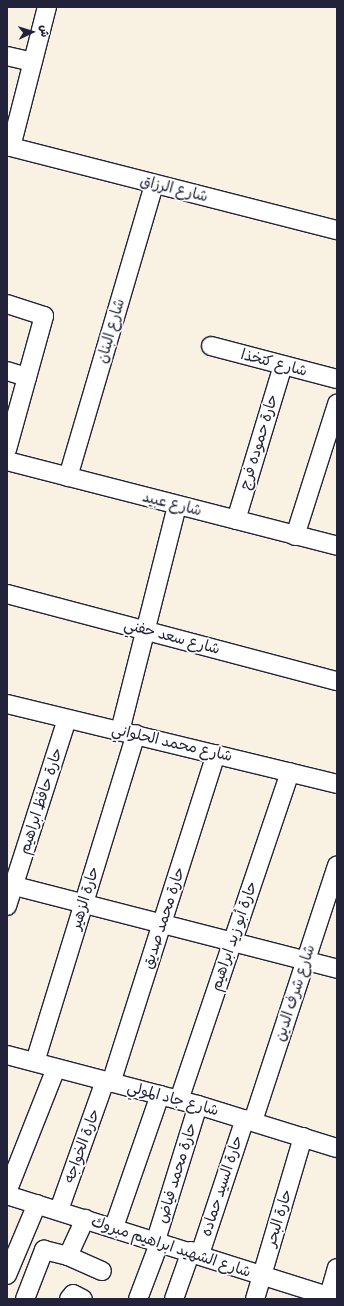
<!DOCTYPE html>
<meta charset="utf-8">
<style>
body{margin:0}
#map{position:relative;width:344px;height:1306px;overflow:hidden;background:#f9f1e2;font-family:Itim,"Playpen Sans Arabic",sans-serif}
div>[style]{position:absolute}
.roads{filter:drop-shadow(1px 0 #22223b) drop-shadow(-1px 0 #22223b) drop-shadow(0 1px #22223b) drop-shadow(0 -1px #22223b)}
.street>*{height:18px;margin:-9px;padding:0 9px;transform-origin:9px;border-radius:9px;background:#fff}
span{translate:-50% -50%;white-space:nowrap;text-align:center;line-height:1.15;-webkit-text-stroke:3.5px #fff;paint-order:stroke}
.street-label{font-size:15px;color:#22223b}
.frame{position:absolute;inset:0;border:8px solid #22223b;pointer-events:none}
.north{position:absolute;left:12px;top:12px;width:40px;height:40px;-webkit-text-stroke:3px #fff;paint-order:stroke;rotate:86deg;font-size:11px;font-weight:700;line-height:16px;text-align:center;color:#22223b}
.north::after{content:'';display:block;margin:auto;width:14px;height:18px;background:#22223b;clip-path:polygon(50% 0,100% 100%,50% 72%,0 100%)}
</style>
<div id="map">
<div class="roads">
<div class="street">
<div style="left:7px;top:56px;width:26px;rotate:13deg"></div>
<div style="left:7px;top:146px;width:341px;rotate:14.3deg"></div>
<div style="left:11px;top:147px;width:145px;rotate:-75.6deg"></div>
<div style="left:7px;top:304px;width:39px;rotate:18deg"></div>
<div style="left:44px;top:316px;width:138px;rotate:105.5deg"></div>
<div style="left:211px;top:346px;width:130px;rotate:14.7deg"></div>
<div style="left:7px;top:371px;width:21px;rotate:17deg"></div>
<div style="left:7px;top:461px;width:341px;rotate:14.4deg"></div>
<div style="left:68px;top:477px;width:305px;rotate:-73.6deg"></div>
<div style="left:236px;top:520px;width:162px;rotate:-73.1deg"></div>
<div style="left:295px;top:536px;width:139px;rotate:-72.3deg"></div>
<div style="left:7px;top:594px;width:341px;rotate:14.8deg"></div>
<div style="left:7px;top:704px;width:340px;rotate:13.6deg"></div>
<div style="left:120px;top:731px;width:233px;rotate:-75.8deg"></div>
<div style="left:7px;top:884px;width:341px;rotate:14.4deg"></div>
<div style="left:7px;top:906px;width:196px;rotate:-72.2deg"></div>
<div style="left:7px;top:1055px;width:197px;rotate:14.7deg"></div>
<div style="left:198px;top:1105px;width:145px;rotate:17.2deg"></div>
<div style="left:35px;top:1062px;width:343px;rotate:-72.9deg"></div>
<div style="left:111px;top:1083px;width:345px;rotate:-72.3deg"></div>
<div style="left:179px;top:1100px;width:346px;rotate:-71.3deg"></div>
<div style="left:253px;top:1121px;width:269px;rotate:-71.8deg"></div>
<div style="left:7px;top:1192px;width:133px;rotate:-68.4deg"></div>
<div style="left:7px;top:1195px;width:345px;rotate:17.5deg"></div>
<div style="left:59px;top:1210px;width:137px;rotate:-70.4deg"></div>
<div style="left:114px;top:1227px;width:140px;rotate:-70.8deg"></div>
<div style="left:156px;top:1240px;width:141px;rotate:-72.7deg"></div>
<div style="left:200px;top:1254px;width:142px;rotate:-71.6deg"></div>
<div style="left:68px;top:1256px;width:37px;rotate:24deg"></div>
<div style="left:7px;top:1275px;width:77px;rotate:-67.1deg"></div>
<div style="left:25px;top:1299px;width:53px;rotate:-68.8deg"></div>
<div style="left:44px;top:1250px;width:25px;rotate:14deg"></div>
<div style="left:68px;top:1256px;width:41px;rotate:-65.3deg"></div>
<div style="left:69px;top:1299px;width:6px;rotate:-51deg"></div>
<div style="left:73px;top:1294px;width:11px;rotate:27deg"></div>
<div style="left:138px;top:1299px;width:62px;rotate:-69.2deg"></div>
<div style="left:174px;top:1299px;width:51px;rotate:-70.5deg"></div>
<div style="left:255px;top:1299px;width:169px;rotate:-73.5deg"></div>
<div style="left:328px;top:1299px;width:32px;rotate:-74deg"></div>
</div>
</div>
<div class="street-label">
<span style="left:174px;top:189px;rotate:14deg">شارع الرزاق</span>
<span style="left:111px;top:331px;rotate:-74deg">شارع البنان</span>
<span style="left:274px;top:363px;rotate:15deg">شارع كتخذا</span>
<span style="left:259px;top:442px;rotate:-73deg">حارة حموده فرج</span>
<span style="left:172px;top:504px;rotate:14deg">شارع عبيد</span>
<span style="left:172px;top:637px;rotate:15deg">شارع سعد حفني</span>
<span style="left:172px;top:743px;rotate:13deg">شارع محمد الحلواني</span>
<span style="left:41px;top:801px;rotate:-72deg">حارة حافظ ابراهيم</span>
<span style="left:85px;top:898px;rotate:-73deg">حارة الزهير</span>
<span style="left:164px;top:918px;rotate:-72deg">حارة محمد صديق</span>
<span style="left:234px;top:936px;rotate:-71deg">حارة أبو زيد ابراهيم</span>
<span style="left:295px;top:993px;rotate:-72deg">شارع شرف الدين</span>
<span style="left:173px;top:1099px;rotate:15deg">شارع جاد المولي</span>
<span style="left:82px;top:1146px;rotate:-70deg">حارة الخواجه</span>
<span style="left:177px;top:1173px;rotate:-73deg">حارة محمد فياض</span>
<span style="left:222px;top:1186px;rotate:-72deg">حارة السيد حماده</span>
<span style="left:279px;top:1218px;rotate:-73deg">حارة البحر</span>
<span style="left:171px;top:1247px;rotate:18deg">شارع الشهيد ابراهيم مبروك</span>
</div>
<div class="frame"></div>
<div class="north">ش</div>
</div>
